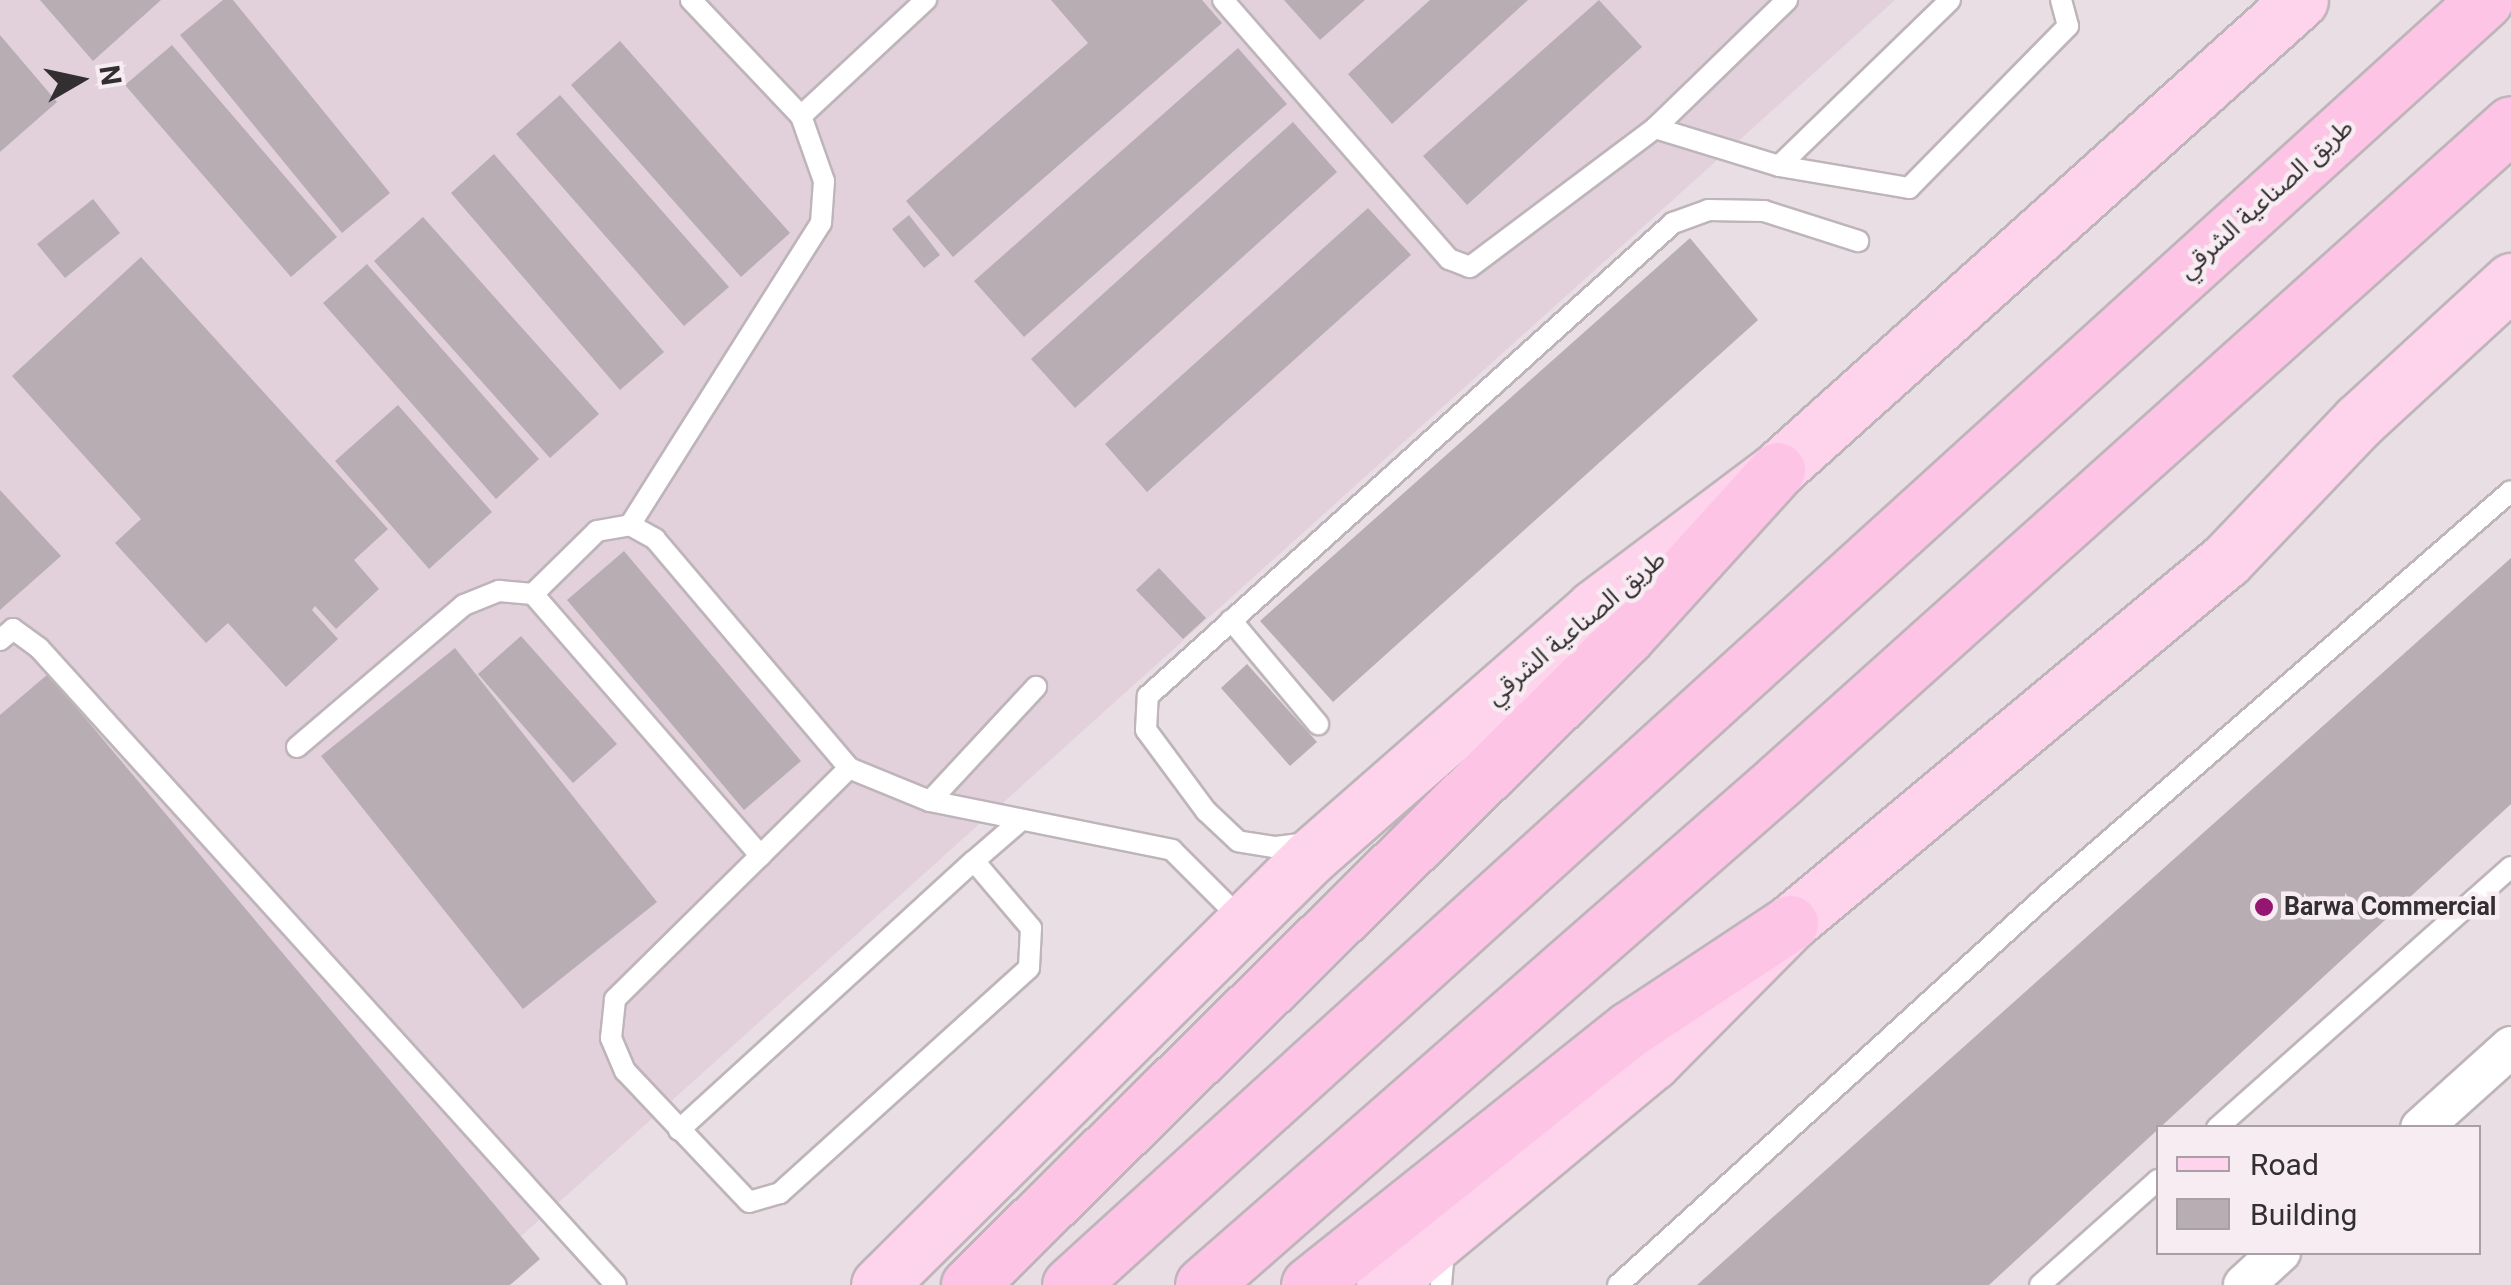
<!DOCTYPE html>
<meta charset="utf-8">
<style>
body{margin:0}
#map{position:relative;width:2511px;height:1285px;overflow:hidden;background:#e9dee4;font-family:Roboto,"Noto Sans Arabic",sans-serif}
div>[style]{position:absolute}
.built>*{inset:0;background:#e2d1db}
.building>*{inset:0;background:#b7adb3}
.roads{filter:drop-shadow(2px 0 #beb5ba) drop-shadow(-2px 0 #beb5ba) drop-shadow(0 2px #beb5ba) drop-shadow(0 -2px #beb5ba)}
.service>*{height:20px;margin:-10px;padding:0 10px;transform-origin:10px;border-radius:10px;background:#fff}
.minor>*{height:40px;margin:-20px;padding:0 20px;transform-origin:20px;border-radius:20px;background:#fff}
.primary>*{height:55px;margin:-27.5px;padding:0 27.5px;transform-origin:27.5px;border-radius:27.5px;background:#fed3ec}
.trunk>*{height:55px;margin:-27.5px;padding:0 27.5px;transform-origin:27.5px;border-radius:27.5px;background:#fec4e6}
.dots>*{width:28px;height:28px;translate:-50% -50%;box-sizing:border-box;border:5px solid #f6ecf1;border-radius:50%}
span{translate:-50% -50%;white-space:nowrap;text-align:center;line-height:1.15;-webkit-text-stroke:9px #f6ecf1;paint-order:stroke}
.street-label{font-size:25px;color:#332f31}
.poi-label{font-size:25px;color:#332f31;font-weight:700}
.left{translate:0 -50%;text-align:left}
.legend{position:absolute;left:2156px;top:1125px;width:325px;height:130px;box-sizing:border-box;background:#f6ecf1;border:2px solid #a8a0a4;margin:0;padding:12px 18px;list-style:none;font-size:30px;color:#332f31}
.legend li{display:flex;align-items:center;gap:20px;height:50px}
.legend b{width:50px;border:2px solid #a8a0a4}
.north{position:absolute;left:30px;top:30px;width:100px;height:100px;-webkit-text-stroke:8px #f6ecf1;paint-order:stroke;rotate:81deg;font-size:28px;font-weight:700;line-height:40px;text-align:center;color:#332f31}
.north::after{content:'';display:block;margin:auto;width:35px;height:45px;background:#332f31;clip-path:polygon(50% 0,100% 100%,50% 72%,0 100%)}
</style>
<div id="map">
<div class="built">
<div style="clip-path:polygon(0 0,1895px 0,467px 1285px,0 1285px)"></div>
</div>
<div class="building">
<div style="clip-path:polygon(40px 0,161px 0,93px 61px)"></div>
<div style="clip-path:polygon(223px 0,233px 0,390px 193px,342px 233px,180px 35px)"></div>
<div style="clip-path:polygon(1051px 0,1202px 0,1222px 23px,953px 257px,906px 201px,1088px 43px)"></div>
<div style="clip-path:polygon(1284px 0,1365px 0,1320px 40px)"></div>
<div style="clip-path:polygon(1430px 0,1528px 0,1392px 124px,1348px 74px)"></div>
<div style="clip-path:polygon(1599px 0,1642px 47px,1467px 205px,1423px 156px)"></div>
<div style="clip-path:polygon(0 35px,57px 102px,0 152px)"></div>
<div style="clip-path:polygon(620px 41px,790px 233px,741px 277px,571px 85px)"></div>
<div style="clip-path:polygon(172px 45px,337px 237px,291px 277px,125px 85px)"></div>
<div style="clip-path:polygon(1238px 48px,1287px 104px,1024px 337px,974px 281px)"></div>
<div style="clip-path:polygon(560px 95px,729px 287px,684px 326px,516px 134px)"></div>
<div style="clip-path:polygon(1293px 122px,1337px 172px,1075px 408px,1031px 359px)"></div>
<div style="clip-path:polygon(494px 154px,664px 352px,620px 390px,451px 193px)"></div>
<div style="clip-path:polygon(93px 199px,120px 233px,65px 278px,37px 244px)"></div>
<div style="clip-path:polygon(1368px 208px,1411px 255px,1147px 492px,1105px 444px)"></div>
<div style="clip-path:polygon(909px 215px,940px 255px,924px 268px,892px 229px)"></div>
<div style="clip-path:polygon(423px 217px,599px 414px,550px 458px,374px 261px)"></div>
<div style="clip-path:polygon(1690px 238px,1758px 320px,1333px 702px,1260px 621px)"></div>
<div style="clip-path:polygon(141px 257px,388px 529px,354px 560px,379px 589px,336px 629px,315px 606px,312px 610px,338px 639px,286px 687px,228px 623px,206px 643px,115px 543px,141px 519px,12px 376px)"></div>
<div style="clip-path:polygon(367px 264px,539px 459px,496px 499px,323px 303px)"></div>
<div style="clip-path:polygon(398px 405px,492px 512px,429px 569px,335px 461px)"></div>
<div style="clip-path:polygon(0 490px,61px 556px,0 610px)"></div>
<div style="clip-path:polygon(624px 551px,801px 761px,744px 810px,567px 600px)"></div>
<div style="clip-path:polygon(2511px 558px,2511px 804px,1989px 1285px,1697px 1285px)"></div>
<div style="clip-path:polygon(1159px 568px,1206px 618px,1183px 639px,1136px 590px)"></div>
<div style="clip-path:polygon(521px 636px,617px 744px,573px 783px,478px 674px)"></div>
<div style="clip-path:polygon(455px 648px,657px 902px,523px 1009px,321px 756px)"></div>
<div style="clip-path:polygon(1247px 664px,1317px 742px,1290px 766px,1221px 688px)"></div>
<div style="clip-path:polygon(48px 674px,540px 1259px,510px 1285px,0 1285px,0 715px)"></div>
</div>
<div class="roads">
<div class="service">
<div style="left:1223px;top:0;width:344px;rotate:48.9deg"></div>
<div style="left:1449px;top:259px;width:22px;rotate:21deg"></div>
<div style="left:1470px;top:267px;width:231px;rotate:-36.9deg"></div>
<div style="left:1655px;top:128px;width:130px;rotate:17deg"></div>
<div style="left:1779px;top:166px;width:132px;rotate:9.6deg"></div>
<div style="left:1909px;top:188px;width:227px;rotate:-45.5deg"></div>
<div style="left:2068px;top:26px;width:27px;rotate:-105deg"></div>
<div style="left:801px;top:116px;width:171px;rotate:-42.9deg"></div>
<div style="left:1655px;top:128px;width:184px;rotate:-44.1deg"></div>
<div style="left:1779px;top:166px;width:238px;rotate:-44.1deg"></div>
<div style="left:630px;top:525px;width:357px;rotate:-57.7deg"></div>
<div style="left:821px;top:223px;width:42px;rotate:-85.9deg"></div>
<div style="left:824px;top:181px;width:69px;rotate:-109.5deg"></div>
<div style="left:801px;top:116px;width:160px;rotate:-133.5deg"></div>
<div style="left:533px;top:594px;width:347px;rotate:49deg"></div>
<div style="left:1231px;top:620px;width:136px;rotate:50.1deg"></div>
<div style="left:0;top:640px;width:17px;rotate:-40deg"></div>
<div style="left:13px;top:629px;width:32px;rotate:36deg"></div>
<div style="left:39px;top:648px;width:859px;rotate:47.83deg"></div>
<div style="left:297px;top:747px;width:219px;rotate:-40.4deg"></div>
<div style="left:464px;top:605px;width:38px;rotate:-22deg"></div>
<div style="left:499px;top:591px;width:34px;rotate:5deg"></div>
<div style="left:533px;top:594px;width:90px;rotate:-44.5deg"></div>
<div style="left:597px;top:531px;width:34px;rotate:-10deg"></div>
<div style="left:630px;top:525px;width:29px;rotate:29deg"></div>
<div style="left:655px;top:539px;width:300px;rotate:49.7deg"></div>
<div style="left:930px;top:801px;width:156px;rotate:-47.1deg"></div>
<div style="left:1019px;top:822px;width:60px;rotate:139.1deg"></div>
<div style="left:974px;top:861px;width:88px;rotate:49.6deg"></div>
<div style="left:1031px;top:928px;width:40px;rotate:92.9deg"></div>
<div style="left:1029px;top:968px;width:336px;rotate:137.9deg"></div>
<div style="left:780px;top:1193px;width:32px;rotate:164deg"></div>
<div style="left:749px;top:1202px;width:180px;rotate:-133.4deg"></div>
<div style="left:625px;top:1071px;width:36px;rotate:-113deg"></div>
<div style="left:611px;top:1038px;width:39px;rotate:-84deg"></div>
<div style="left:615px;top:999px;width:329px;rotate:-44.6deg"></div>
<div style="left:849px;top:768px;width:87px;rotate:22.2deg"></div>
<div style="left:930px;top:801px;width:247px;rotate:11.4deg"></div>
<div style="left:1172px;top:850px;width:99px;rotate:45deg"></div>
<div style="left:1308px;top:843px;width:34px;rotate:173deg"></div>
<div style="left:1274px;top:847px;width:36px;rotate:-171deg"></div>
<div style="left:1238px;top:841px;width:44px;rotate:-136.8deg"></div>
<div style="left:1206px;top:811px;width:101px;rotate:-126.5deg"></div>
<div style="left:1146px;top:730px;width:34px;rotate:-87deg"></div>
<div style="left:1148px;top:696px;width:707px;rotate:-42.02deg"></div>
<div style="left:1673px;top:223px;width:37px;rotate:-20deg"></div>
<div style="left:1708px;top:210px;width:56px;rotate:1deg"></div>
<div style="left:1764px;top:211px;width:99px;rotate:17.7deg"></div>
<div style="left:2217px;top:1128px;width:393px;rotate:-41.6deg"></div>
<div style="left:679px;top:1130px;width:399px;rotate:-42.4deg"></div>
<div style="left:1441px;top:1285px;width:38px;rotate:-85deg"></div>
<div style="left:1618px;top:1285px;width:583px;rotate:-42.29deg"></div>
<div style="left:2049px;top:893px;width:612px;rotate:-41.03deg"></div>
<div style="left:2040px;top:1285px;width:158px;rotate:-41.7deg"></div>
</div>
<div class="minor">
<div style="left:2421px;top:1128px;width:121px;rotate:-42deg"></div>
<div style="left:2244px;top:1285px;width:49px;rotate:-42.5deg"></div>
</div>
<div class="primary">
<div style="left:879px;top:1285px;width:607px;rotate:-44.8deg"></div>
<div style="left:1310px;top:857px;width:378px;rotate:-41.2deg"></div>
<div style="left:1594px;top:608px;width:229px;rotate:-37deg"></div>
<div style="left:1777px;top:470px;width:703px;rotate:-41.94deg"></div>
<div style="left:1384px;top:1285px;width:349px;rotate:-39.8deg"></div>
<div style="left:1652px;top:1062px;width:196px;rotate:-45.2deg"></div>
<div style="left:1790px;top:923px;width:567px;rotate:-39.78deg"></div>
<div style="left:2226px;top:560px;width:192px;rotate:-46.3deg"></div>
<div style="left:2359px;top:421px;width:207px;rotate:-42.6deg"></div>
</div>
<div class="trunk">
<div style="left:969px;top:1285px;width:920px;rotate:-44.6deg"></div>
<div style="left:1624px;top:639px;width:228px;rotate:-47.8deg"></div>
<div style="left:1070px;top:1285px;width:1911px;rotate:-42.24deg"></div>
<div style="left:1203px;top:1285px;width:767px;rotate:-41.19deg"></div>
<div style="left:1780px;top:780px;width:982px;rotate:-41.9deg"></div>
<div style="left:1309px;top:1285px;width:411px;rotate:-38.6deg"></div>
<div style="left:1630px;top:1029px;width:192px;rotate:-33.5deg"></div>
</div>
</div>
<div class="dots">
<div style="left:2264px;top:907px;background:#941671"></div>
</div>
<div class="street-label">
<span style="left:2266px;top:199px;rotate:-42deg">طريق الصناعية الشرقي</span>
<span style="left:1576px;top:628px;rotate:-40deg">طريق الصناعية الشرقي</span>
</div>
<div class="poi-label">
<span class="left" style="left:2284px;top:907px">Barwa Commercial</span>
</div>
<ul class="legend">
<li><b style="height:12px;background:#fed3ec"></b>Road</li>
<li><b style="height:28px;background:#b7adb3"></b>Building</li>
</ul>
<div class="north">N</div>
</div>
